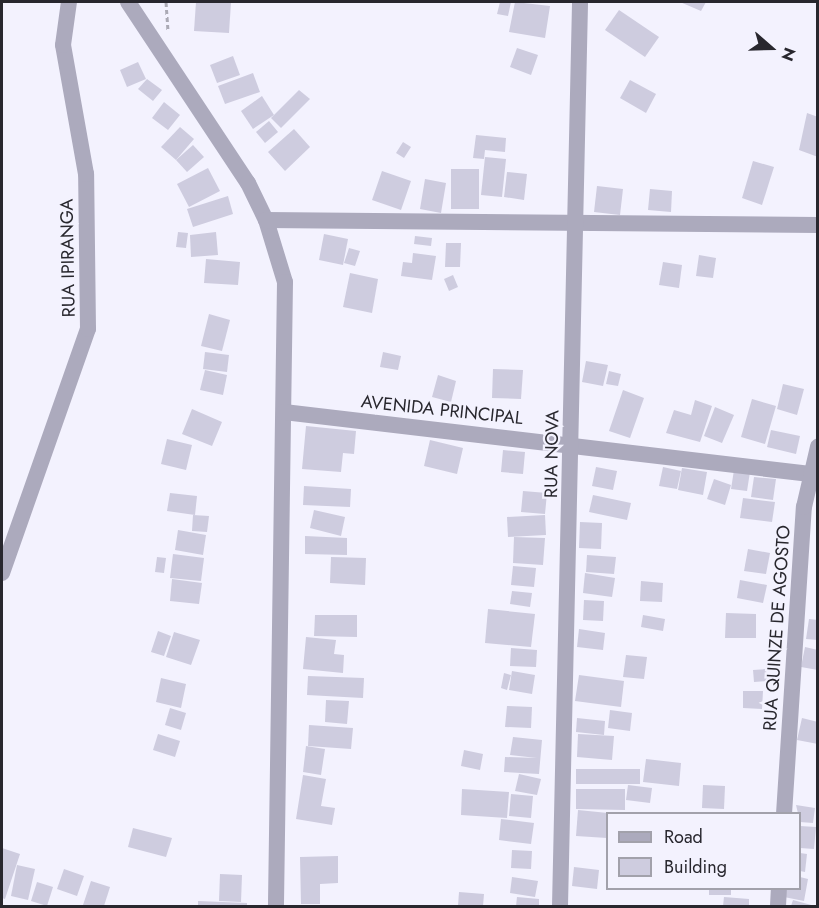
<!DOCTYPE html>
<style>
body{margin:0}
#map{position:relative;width:819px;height:908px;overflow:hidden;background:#f3f2fe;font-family:Jost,sans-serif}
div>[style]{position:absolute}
.building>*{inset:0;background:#ceccdf}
.path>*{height:3px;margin-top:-1.5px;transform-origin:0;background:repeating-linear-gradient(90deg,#abaab5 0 4.5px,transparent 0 7.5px)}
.minor>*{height:16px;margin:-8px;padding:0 8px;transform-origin:8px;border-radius:8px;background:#acaabd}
span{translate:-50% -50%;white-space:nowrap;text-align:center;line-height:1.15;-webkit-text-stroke:4.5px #f3f2fe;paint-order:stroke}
.street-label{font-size:18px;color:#28272e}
.frame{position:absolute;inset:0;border:3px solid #28272e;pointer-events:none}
.legend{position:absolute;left:606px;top:812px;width:195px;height:78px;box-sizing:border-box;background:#f3f2fe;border:2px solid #a2a1ab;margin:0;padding:8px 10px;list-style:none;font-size:18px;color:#28272e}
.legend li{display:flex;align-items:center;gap:12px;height:30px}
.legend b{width:30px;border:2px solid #a2a1ab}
.north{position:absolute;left:741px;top:18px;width:60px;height:60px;-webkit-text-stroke:4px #f3f2fe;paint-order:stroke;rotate:110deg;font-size:16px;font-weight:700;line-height:24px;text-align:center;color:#28272e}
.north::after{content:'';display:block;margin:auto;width:21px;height:27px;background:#28272e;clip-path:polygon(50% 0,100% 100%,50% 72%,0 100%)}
</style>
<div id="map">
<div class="building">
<div style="clip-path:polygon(196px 2px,231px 2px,229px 33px,194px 31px)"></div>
<div style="clip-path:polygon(500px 2px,511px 2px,508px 16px,497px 14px)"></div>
<div style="clip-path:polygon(515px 2px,550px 6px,545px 38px,509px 32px)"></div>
<div style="clip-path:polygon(680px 2px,706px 2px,701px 11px)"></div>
<div style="clip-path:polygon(619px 10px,659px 37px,645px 57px,605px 30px)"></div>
<div style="clip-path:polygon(517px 48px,538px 55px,531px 75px,510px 67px)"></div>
<div style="clip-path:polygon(233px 56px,240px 75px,217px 83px,210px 65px)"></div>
<div style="clip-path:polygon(138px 62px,146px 79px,127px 87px,120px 70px)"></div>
<div style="clip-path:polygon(253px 73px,260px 92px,225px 104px,218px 86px)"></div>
<div style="clip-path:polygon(147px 79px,162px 90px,153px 101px,138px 89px)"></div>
<div style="clip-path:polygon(630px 80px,656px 94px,646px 113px,620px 98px)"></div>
<div style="clip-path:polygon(299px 90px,310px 99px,281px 128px,271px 118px)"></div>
<div style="clip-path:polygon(262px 96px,274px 115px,253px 129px,241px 111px)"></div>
<div style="clip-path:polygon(164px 102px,180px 115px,168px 130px,152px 118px)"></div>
<div style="clip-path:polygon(807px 113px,818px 117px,818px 157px,799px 150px)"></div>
<div style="clip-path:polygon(269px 121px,278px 132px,265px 143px,256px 132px)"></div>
<div style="clip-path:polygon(180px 127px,194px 139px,176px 160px,161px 147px)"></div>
<div style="clip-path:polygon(294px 129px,310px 147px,285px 171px,268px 152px)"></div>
<div style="clip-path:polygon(476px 135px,506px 138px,505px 152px,485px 150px,484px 159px,473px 158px)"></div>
<div style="clip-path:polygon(403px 142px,411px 147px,404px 158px,396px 153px)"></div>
<div style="clip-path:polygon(193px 145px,204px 157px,187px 172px,176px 160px)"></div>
<div style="clip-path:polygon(485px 157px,506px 159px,502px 197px,481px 195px)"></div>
<div style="clip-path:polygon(753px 161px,774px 167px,762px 205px,742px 198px)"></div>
<div style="clip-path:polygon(208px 168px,220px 191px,189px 207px,177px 184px)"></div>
<div style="clip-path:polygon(451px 169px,479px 169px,479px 209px,451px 209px)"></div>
<div style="clip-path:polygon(382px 171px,411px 181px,401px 210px,372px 200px)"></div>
<div style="clip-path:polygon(507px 172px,527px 174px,524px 200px,504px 197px)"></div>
<div style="clip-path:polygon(425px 179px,446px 183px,441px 213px,420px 209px)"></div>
<div style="clip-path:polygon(597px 186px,623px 189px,620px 215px,594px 212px)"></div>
<div style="clip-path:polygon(650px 189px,672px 191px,671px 212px,648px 210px)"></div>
<div style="clip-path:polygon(228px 196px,233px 214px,193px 227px,187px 209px)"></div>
<div style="clip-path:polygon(178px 232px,188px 233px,186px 248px,176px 247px)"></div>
<div style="clip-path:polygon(216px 232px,218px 255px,191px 257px,190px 235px)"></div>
<div style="clip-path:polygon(324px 234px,348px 239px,343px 265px,319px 260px)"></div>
<div style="clip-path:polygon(415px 236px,432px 238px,431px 246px,414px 244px)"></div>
<div style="clip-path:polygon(446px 243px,461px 243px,460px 267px,445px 267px)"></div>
<div style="clip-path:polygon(349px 248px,360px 251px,355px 266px,344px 263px)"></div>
<div style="clip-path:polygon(413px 253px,436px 256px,432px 280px,401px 276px,403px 262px,412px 263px)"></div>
<div style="clip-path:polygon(699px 255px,716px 258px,713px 278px,696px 276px)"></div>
<div style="clip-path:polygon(206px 259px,240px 262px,238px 285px,204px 283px)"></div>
<div style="clip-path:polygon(663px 262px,682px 265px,679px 288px,659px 285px)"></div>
<div style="clip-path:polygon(350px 273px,378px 279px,372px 313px,343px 307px)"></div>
<div style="clip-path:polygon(453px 275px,458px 287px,449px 291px,444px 279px)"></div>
<div style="clip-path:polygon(209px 314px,230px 320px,222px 351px,201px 346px)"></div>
<div style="clip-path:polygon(205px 352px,229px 355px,227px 372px,203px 369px)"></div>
<div style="clip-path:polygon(383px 352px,401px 356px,398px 370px,380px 367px)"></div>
<div style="clip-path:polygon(586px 361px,608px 365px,603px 386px,582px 382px)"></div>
<div style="clip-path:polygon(493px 369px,523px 370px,521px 399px,492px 398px)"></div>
<div style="clip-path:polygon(205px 370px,227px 375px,223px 395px,200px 390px)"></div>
<div style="clip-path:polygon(609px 371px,621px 374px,618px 386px,606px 384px)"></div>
<div style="clip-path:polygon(438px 375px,456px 381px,451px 402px,432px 397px)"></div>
<div style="clip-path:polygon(783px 384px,804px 389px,797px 415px,777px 409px)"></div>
<div style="clip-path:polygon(623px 390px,644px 398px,630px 438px,609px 431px)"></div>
<div style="clip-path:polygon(752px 399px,776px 406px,765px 444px,741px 437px)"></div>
<div style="clip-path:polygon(695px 400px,712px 406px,700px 442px,666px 433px,674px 410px,691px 415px)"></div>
<div style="clip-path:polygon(715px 407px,734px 415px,722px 443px,704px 436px)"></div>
<div style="clip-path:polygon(192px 409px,222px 422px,212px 446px,182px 434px)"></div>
<div style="clip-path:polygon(306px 426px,356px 431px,354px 454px,343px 453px,341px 472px,302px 469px)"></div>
<div style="clip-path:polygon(771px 430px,800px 436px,796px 454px,767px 447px)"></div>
<div style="clip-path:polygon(167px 439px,192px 445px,186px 470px,161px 464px)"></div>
<div style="clip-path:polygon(430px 440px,463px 448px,457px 474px,424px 466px)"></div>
<div style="clip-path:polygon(503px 450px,525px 452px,523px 474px,501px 472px)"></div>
<div style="clip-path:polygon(596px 467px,617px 471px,613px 490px,592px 486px)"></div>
<div style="clip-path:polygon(663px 467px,681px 471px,677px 489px,659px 486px)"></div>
<div style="clip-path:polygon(682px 468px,707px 472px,703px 495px,678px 490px)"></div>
<div style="clip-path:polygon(734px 470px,750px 472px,747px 491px,731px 489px)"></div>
<div style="clip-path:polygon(754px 477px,776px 479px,773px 500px,751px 497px)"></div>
<div style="clip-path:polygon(714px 479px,731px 485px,725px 505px,707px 499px)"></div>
<div style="clip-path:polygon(304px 486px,351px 489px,350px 507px,303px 505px)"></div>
<div style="clip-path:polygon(523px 491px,547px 493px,545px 514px,521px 512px)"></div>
<div style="clip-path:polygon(170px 493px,197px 496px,195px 515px,167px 511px)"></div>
<div style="clip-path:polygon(593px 495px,631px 503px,627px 520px,589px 512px)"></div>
<div style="clip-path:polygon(743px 498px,775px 502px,772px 522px,740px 518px)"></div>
<div style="clip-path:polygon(314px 510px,345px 517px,341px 536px,310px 528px)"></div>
<div style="clip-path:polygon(193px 515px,209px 516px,207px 532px,192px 531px)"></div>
<div style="clip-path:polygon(545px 515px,546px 535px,508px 537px,507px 517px)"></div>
<div style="clip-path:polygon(580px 522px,602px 523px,601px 549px,579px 548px)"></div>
<div style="clip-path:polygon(178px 530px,206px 535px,203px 555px,175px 550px)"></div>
<div style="clip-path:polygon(305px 536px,347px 538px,347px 555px,305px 554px)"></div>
<div style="clip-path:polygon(514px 537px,545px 538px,543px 565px,513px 563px)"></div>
<div style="clip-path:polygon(748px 549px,770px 553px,766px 574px,744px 571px)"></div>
<div style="clip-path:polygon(173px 554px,204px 558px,201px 581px,170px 578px)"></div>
<div style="clip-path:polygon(587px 555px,616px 557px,614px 574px,586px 572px)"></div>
<div style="clip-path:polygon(157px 557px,166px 558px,164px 573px,155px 572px)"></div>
<div style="clip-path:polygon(331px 557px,366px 558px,365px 585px,330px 583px)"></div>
<div style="clip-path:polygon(513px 566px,536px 568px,534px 587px,511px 585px)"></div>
<div style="clip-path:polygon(585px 573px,615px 578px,612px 597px,583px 593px)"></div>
<div style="clip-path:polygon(172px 579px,202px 583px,199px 604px,170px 601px)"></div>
<div style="clip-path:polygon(740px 580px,767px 585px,763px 603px,737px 598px)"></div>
<div style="clip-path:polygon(641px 581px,663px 583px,662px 602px,640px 601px)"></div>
<div style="clip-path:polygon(512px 591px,532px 593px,530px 607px,510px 604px)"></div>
<div style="clip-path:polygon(584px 600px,604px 601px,603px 621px,583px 620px)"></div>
<div style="clip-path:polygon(488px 609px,535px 614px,531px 647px,485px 643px)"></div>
<div style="clip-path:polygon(726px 613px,756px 614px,756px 638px,725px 638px)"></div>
<div style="clip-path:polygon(315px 615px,357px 615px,357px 637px,314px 636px)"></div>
<div style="clip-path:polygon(643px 615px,665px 619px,663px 631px,641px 627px)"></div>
<div style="clip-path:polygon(809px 619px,818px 620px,818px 640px,806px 639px)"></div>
<div style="clip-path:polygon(579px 629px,605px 633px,603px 650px,577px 647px)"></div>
<div style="clip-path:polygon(158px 631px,171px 636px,164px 656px,151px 652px)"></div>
<div style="clip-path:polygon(174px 632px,200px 640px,191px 665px,166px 657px)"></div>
<div style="clip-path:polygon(306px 637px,336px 640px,334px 654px,344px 655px,343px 673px,303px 669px)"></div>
<div style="clip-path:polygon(805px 647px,818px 650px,818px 670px,801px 667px)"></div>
<div style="clip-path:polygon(511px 648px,537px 650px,536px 667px,510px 666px)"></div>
<div style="clip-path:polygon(626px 655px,647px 657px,644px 679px,623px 677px)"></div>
<div style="clip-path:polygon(766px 669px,767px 681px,754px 682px,753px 670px)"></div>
<div style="clip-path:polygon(512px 671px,535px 675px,532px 694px,509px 690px)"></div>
<div style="clip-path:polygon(504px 673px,511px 675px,507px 690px,501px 688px)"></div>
<div style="clip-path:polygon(579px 675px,624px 681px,621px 707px,575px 701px)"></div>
<div style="clip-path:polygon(308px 676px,364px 678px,363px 698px,307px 695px)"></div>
<div style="clip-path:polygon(161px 678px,186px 684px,181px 708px,156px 702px)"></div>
<div style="clip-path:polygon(743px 691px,763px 691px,762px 709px,743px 708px)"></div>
<div style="clip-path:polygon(326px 700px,349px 701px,347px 724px,325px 722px)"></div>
<div style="clip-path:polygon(507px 706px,532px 707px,531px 728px,505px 727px)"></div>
<div style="clip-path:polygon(170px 708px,186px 713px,181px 730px,165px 725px)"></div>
<div style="clip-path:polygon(610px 710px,632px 713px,630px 731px,608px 728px)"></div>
<div style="clip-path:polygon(577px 718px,605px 721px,604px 735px,576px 732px)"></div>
<div style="clip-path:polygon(802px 718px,818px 722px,818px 744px,797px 740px)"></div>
<div style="clip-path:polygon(309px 725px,353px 728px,351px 749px,308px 746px)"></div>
<div style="clip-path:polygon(158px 734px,180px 741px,175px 757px,153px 750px)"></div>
<div style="clip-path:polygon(578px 734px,614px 736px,612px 760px,577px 757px)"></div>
<div style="clip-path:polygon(513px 737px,542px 740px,539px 774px,504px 772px,505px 757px,537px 758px,510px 755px)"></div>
<div style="clip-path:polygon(306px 746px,325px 749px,321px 775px,303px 772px)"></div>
<div style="clip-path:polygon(464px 750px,483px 754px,480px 770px,461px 766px)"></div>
<div style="clip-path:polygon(646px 759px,681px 763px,679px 786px,643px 782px)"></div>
<div style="clip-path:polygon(576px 769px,640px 769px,640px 784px,576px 784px)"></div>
<div style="clip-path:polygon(519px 774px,541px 779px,537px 795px,515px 791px)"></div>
<div style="clip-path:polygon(303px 775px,326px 779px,321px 806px,335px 808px,332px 825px,296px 819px)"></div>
<div style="clip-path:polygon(628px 785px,652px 788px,650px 803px,626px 800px)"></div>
<div style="clip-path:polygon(703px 785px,725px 786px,724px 809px,702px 808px)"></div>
<div style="clip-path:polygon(462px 789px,509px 792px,507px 818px,461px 815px)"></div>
<div style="clip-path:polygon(576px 789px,625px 789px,625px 810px,576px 809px)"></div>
<div style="clip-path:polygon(511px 794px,533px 796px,531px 818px,509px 816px)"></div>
<div style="clip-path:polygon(796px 805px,815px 808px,813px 823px,800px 822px)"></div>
<div style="clip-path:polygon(578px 810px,608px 813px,607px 838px,576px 836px)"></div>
<div style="clip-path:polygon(501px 819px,534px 823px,531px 844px,499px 840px)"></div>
<div style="clip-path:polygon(800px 826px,816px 827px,814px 849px,800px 848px)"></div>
<div style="clip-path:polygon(133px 828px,172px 838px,166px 857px,128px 847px)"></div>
<div style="clip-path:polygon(2px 848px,20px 854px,5px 899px,2px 898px)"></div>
<div style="clip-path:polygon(512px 850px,532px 851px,531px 869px,511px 868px)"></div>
<div style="clip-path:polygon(800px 853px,807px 854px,805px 872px,800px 871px)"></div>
<div style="clip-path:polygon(338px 856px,338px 883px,320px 884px,320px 904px,301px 904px,300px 857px)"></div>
<div style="clip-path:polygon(17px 865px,35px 869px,28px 900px,11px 896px)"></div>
<div style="clip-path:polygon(574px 867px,599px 870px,597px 889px,572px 886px)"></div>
<div style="clip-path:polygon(64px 869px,84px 876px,77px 896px,57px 889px)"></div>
<div style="clip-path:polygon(220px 874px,242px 875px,241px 902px,219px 901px)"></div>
<div style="clip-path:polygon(512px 877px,538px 881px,535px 897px,510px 893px)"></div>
<div style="clip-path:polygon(800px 877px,808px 879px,804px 901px,784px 897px,786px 888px,800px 888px)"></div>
<div style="clip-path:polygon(91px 881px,110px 887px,104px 906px,83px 905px)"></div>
<div style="clip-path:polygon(37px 882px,53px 887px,47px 906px,31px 901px)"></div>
<div style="clip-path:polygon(709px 888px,731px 888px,731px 895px,709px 895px)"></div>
<div style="clip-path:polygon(459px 892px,484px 894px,483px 906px,458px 906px)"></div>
<div style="clip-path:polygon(517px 897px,539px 899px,539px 906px,516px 906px)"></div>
<div style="clip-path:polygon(724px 897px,749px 899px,749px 906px,723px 906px)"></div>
<div style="clip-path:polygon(793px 900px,815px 906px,791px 906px)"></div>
<div style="clip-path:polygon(198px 901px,247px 903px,247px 906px,198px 906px)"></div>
</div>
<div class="path">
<div style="left:166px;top:2px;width:29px;rotate:86deg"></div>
</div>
<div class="minor">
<div style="left:128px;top:2px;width:217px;rotate:56.5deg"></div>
<div style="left:248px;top:183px;width:41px;rotate:64.1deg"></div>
<div style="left:266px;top:220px;width:65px;rotate:73deg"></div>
<div style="left:285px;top:282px;width:624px;rotate:90.83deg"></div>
<div style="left:266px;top:220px;width:552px;rotate:0.52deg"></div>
<div style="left:284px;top:412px;width:530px;rotate:6.72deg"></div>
<div style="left:2px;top:573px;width:259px;rotate:-70.6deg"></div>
<div style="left:88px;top:329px;width:155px;rotate:-90.7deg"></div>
<div style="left:86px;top:174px;width:131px;rotate:-100.1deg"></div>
<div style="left:63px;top:45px;width:43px;rotate:-82.1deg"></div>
<div style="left:784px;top:814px;width:308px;rotate:-86.3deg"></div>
<div style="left:804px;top:507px;width:62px;rotate:-76.9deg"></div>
<div style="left:560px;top:906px;width:904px;rotate:-88.73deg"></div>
<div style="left:778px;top:906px;width:18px;rotate:-87deg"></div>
</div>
<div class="street-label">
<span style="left:68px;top:258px;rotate:-91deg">RUA IPIRANGA</span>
<span style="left:442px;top:410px;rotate:6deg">AVENIDA PRINCIPAL</span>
<span style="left:552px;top:454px;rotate:-89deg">RUA NOVA</span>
<span style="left:777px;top:628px;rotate:-86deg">RUA QUINZE DE AGOSTO</span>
</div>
<div class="frame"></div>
<ul class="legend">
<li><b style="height:8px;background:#acaabd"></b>Road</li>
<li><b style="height:16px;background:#ceccdf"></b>Building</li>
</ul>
<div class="north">N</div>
</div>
